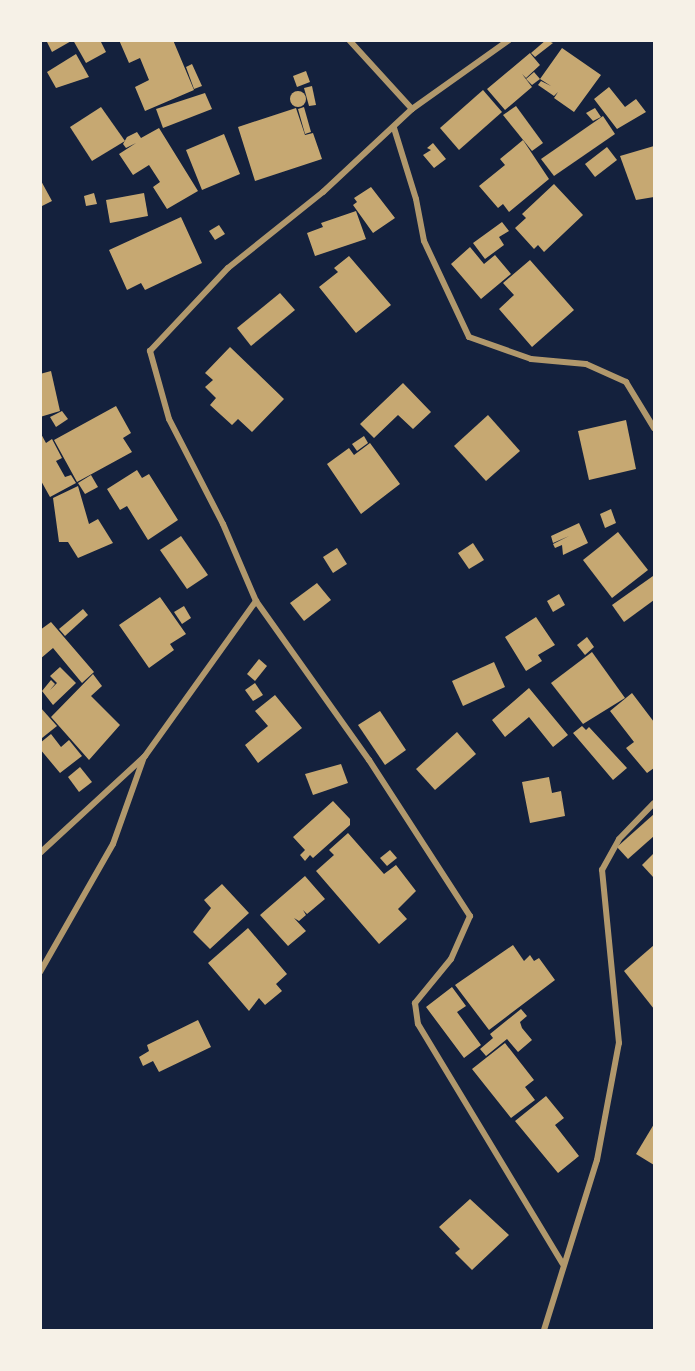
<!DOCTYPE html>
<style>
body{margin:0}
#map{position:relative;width:695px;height:1371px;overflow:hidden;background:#14213d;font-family:Inter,sans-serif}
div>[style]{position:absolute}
.building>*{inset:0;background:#c6a872}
.round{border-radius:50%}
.minor>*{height:6px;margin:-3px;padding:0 3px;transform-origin:3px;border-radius:3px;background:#b1986c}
span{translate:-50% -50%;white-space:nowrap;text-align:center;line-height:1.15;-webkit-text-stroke:6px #f6f1e7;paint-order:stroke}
.frame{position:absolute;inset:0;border:42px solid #f6f1e7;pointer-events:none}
</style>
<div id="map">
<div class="building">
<div style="clip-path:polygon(46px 40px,73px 40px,52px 52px)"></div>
<div style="clip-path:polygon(73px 40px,100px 40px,106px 52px,86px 63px)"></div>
<div style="clip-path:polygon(119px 40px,173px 40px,194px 90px,145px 111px,135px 87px,149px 80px,140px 58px,129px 63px)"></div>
<div style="clip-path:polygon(546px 40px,553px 43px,535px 57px,531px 53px)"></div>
<div style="clip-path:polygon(562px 48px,601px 75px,574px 112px,554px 98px,558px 92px,554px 96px,538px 85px,541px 81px,551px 86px,540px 79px)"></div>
<div style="clip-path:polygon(530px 53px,540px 65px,526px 78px,522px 74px,532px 87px,505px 110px,487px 89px)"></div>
<div style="clip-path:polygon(76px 54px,89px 77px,56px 88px,47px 72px)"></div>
<div style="clip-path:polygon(192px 64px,202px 86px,194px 89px,186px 67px)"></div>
<div style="clip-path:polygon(306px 71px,310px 82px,297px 87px,293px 76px)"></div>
<div style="clip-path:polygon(534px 72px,540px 79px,532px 85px,526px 79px)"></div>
<div style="clip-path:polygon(312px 86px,316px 105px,309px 106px,304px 88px)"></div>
<div style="clip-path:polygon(609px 87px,625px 107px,636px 99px,646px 112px,617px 129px,594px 99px)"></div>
<div style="clip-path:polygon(483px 90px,502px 112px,459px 150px,440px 128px)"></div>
<div class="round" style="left:290px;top:91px;width:16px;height:16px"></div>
<div style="clip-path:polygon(205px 93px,212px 109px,163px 128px,156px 109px)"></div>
<div style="clip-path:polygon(516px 106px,543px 143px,532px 151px,503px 115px)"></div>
<div style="clip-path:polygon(101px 107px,125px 141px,92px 161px,70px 127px)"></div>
<div style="clip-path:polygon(304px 107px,311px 132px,305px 134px,298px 109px)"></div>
<div style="clip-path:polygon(296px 108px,305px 135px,313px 133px,322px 159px,255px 181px,238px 127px)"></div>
<div style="clip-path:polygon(595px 108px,601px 117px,593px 121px,586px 113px)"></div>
<div style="clip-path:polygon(603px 116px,615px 134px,554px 176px,541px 159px)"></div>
<div style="clip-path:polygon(159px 128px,198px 191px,167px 209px,153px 187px,160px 182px,149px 165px,133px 175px,119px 154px,136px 143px,126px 148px,123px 144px,127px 137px,137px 132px,141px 138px)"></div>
<div style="clip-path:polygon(224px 134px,240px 174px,202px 190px,186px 150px)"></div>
<div style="clip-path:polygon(523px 140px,549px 179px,509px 212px,503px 204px,498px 208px,479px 186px,505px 165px,500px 159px)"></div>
<div style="clip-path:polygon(433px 143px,446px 159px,434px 168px,423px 155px,431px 150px,427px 148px)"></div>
<div style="clip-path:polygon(654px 146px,654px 197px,636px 200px,620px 156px)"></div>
<div style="clip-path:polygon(607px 147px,617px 160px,595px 177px,585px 164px)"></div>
<div style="clip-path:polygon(40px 179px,52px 201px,40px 207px)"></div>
<div style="clip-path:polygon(554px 184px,583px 215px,544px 252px,538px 245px,534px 249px,515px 228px,526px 218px,522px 214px)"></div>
<div style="clip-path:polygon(371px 187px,395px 218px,373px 233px,353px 205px,357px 202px,354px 198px)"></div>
<div style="clip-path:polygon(94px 193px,97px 204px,86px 206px,84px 196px)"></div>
<div style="clip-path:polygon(144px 193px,148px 216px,110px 223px,106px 200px)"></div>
<div style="clip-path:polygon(356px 211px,366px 239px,315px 256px,307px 233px,323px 227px,321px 223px)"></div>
<div style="clip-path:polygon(181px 217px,202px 263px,145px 290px,141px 283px,127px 290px,109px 250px)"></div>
<div style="clip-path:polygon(502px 222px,509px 231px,499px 237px,504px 245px,485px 259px,473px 243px)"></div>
<div style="clip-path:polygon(219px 225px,225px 234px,215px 240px,209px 231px)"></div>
<div style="clip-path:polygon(470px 247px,484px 264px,495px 255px,511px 274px,481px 299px,451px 264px)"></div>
<div style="clip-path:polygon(349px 256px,391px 305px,356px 333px,319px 287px,338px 272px,334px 268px)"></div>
<div style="clip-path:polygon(530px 260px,574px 310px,532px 347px,499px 309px,514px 295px,503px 283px)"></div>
<div style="clip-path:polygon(280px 293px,295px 310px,251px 346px,237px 328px)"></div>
<div style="clip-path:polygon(230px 347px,284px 399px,252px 432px,238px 419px,232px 425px,210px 405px,216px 398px,205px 387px,213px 380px,205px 373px)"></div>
<div style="clip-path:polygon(51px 371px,60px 411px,40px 417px,40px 374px)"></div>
<div style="clip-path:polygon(403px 383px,431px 412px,413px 429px,398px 415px,374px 438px,360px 424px)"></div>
<div style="clip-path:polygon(116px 406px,131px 433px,123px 438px,132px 452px,77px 482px,54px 440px)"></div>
<div style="clip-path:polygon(62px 411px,68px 419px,56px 427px,50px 417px)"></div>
<div style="clip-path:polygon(488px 415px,520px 451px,486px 481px,454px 446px)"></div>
<div style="clip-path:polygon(626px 420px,636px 469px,589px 480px,578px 431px)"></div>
<div style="clip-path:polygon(40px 432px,46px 443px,52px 439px,62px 458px,56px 461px,65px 477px,71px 475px,76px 483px,50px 497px,40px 479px)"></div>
<div style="clip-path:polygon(364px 436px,368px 443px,357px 451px,352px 444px)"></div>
<div style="clip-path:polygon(370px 443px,400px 484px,361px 514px,327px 464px,349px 448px,354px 455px)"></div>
<div style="clip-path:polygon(137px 470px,142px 478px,149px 474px,178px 520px,148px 540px,127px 506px,120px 510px,107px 489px)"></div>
<div style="clip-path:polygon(91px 475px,98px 487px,85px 494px,78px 483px)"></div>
<div style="clip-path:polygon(78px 486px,89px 524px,98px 519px,113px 543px,78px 558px,68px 542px,59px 542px,53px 498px)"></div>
<div style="clip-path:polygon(611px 509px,616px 523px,605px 528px,600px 514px)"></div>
<div style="clip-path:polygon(579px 523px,588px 543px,563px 555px,562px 545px,555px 548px,553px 544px,569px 536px,553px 543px,551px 536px)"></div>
<div style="clip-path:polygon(618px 532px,648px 570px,612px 598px,583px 560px)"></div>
<div style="clip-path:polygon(181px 536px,208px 575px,187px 589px,160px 550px)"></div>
<div style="clip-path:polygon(473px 543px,484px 560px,469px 569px,458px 553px)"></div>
<div style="clip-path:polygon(337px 548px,347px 564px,333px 573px,323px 557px)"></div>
<div style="clip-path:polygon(653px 576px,654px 600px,624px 622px,612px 605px)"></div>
<div style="clip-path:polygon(317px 583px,331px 600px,304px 621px,290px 603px)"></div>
<div style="clip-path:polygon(559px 594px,565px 605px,553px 612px,547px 601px)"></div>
<div style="clip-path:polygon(160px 597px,186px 634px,170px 644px,174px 650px,149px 668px,119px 625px)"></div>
<div style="clip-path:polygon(184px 606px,191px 618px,182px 624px,174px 612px)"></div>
<div style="clip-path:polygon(83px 609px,88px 615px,65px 636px,59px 629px)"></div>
<div style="clip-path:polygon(536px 617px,555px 645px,538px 655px,542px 661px,526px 671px,505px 637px)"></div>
<div style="clip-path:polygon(51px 622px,94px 672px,82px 683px,53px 648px,40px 659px,40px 630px)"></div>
<div style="clip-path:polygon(587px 637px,594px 647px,585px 655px,577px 645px)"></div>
<div style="clip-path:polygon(592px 652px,625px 698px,583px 724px,551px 683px)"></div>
<div style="clip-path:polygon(259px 659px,267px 666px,255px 681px,247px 674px)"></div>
<div style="clip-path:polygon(494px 662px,505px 687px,463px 706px,452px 681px)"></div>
<div style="clip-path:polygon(60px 667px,76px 683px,53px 705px,42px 691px,51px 680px,55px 684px,50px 690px,57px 683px,50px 676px)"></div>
<div style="clip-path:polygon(93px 674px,102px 686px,91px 696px,120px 725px,89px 760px,51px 717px)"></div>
<div style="clip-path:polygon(255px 683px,263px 695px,253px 701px,245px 690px)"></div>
<div style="clip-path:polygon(529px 688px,568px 735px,553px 747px,529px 717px,505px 737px,492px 720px)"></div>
<div style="clip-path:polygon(632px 693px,654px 722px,654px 768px,647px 773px,626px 748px,634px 742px,610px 711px)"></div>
<div style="clip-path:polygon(275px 695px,302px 728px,258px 763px,245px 745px,268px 726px,255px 711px)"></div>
<div style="clip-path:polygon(40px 707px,57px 726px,42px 738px,40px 737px)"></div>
<div style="clip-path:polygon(380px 711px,406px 750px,385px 765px,358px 725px)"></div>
<div style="clip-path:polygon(582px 726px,586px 730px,589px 727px,627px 768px,613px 780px,573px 733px)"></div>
<div style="clip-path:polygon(457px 732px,476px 754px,435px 790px,416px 769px)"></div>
<div style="clip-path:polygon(51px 734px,61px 747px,69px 740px,82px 756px,60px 773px,40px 749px,40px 743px)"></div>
<div style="clip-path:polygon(341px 764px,348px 783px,313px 795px,305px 774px)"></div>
<div style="clip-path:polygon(80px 767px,92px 782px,79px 792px,68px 777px)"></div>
<div style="clip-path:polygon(549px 777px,552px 793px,561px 791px,565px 816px,530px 823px,522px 782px)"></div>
<div style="clip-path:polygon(333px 801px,350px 819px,350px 825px,313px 858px,310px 855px,305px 861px,300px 855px,305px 850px,293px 837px)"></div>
<div style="clip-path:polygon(654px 814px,654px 836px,628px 859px,617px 847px)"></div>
<div style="clip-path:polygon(348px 833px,384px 874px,396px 865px,416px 891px,398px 909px,407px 919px,379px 944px,316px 871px,334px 855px,329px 850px)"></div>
<div style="clip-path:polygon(390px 850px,397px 858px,387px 866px,380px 858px)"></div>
<div style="clip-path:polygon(654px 853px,654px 878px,642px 865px)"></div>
<div style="clip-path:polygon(305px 876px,325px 899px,307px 914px,303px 910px,306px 915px,299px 921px,294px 918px,306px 931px,288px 946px,260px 915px)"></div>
<div style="clip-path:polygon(222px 884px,249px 913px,210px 949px,193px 932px,211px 908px,204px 900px)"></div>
<div style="clip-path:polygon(248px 928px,287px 974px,276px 984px,282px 991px,265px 1005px,259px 998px,249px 1011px,208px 963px)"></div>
<div style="clip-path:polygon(513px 945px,524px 961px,530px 955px,534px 961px,539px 958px,555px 980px,489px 1030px,455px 985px)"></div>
<div style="clip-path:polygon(654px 945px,654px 1009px,624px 971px)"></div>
<div style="clip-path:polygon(452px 987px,466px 1006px,457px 1012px,481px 1045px,464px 1058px,426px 1007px)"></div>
<div style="clip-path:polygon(521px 1009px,527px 1016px,520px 1022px,522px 1028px,532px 1040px,518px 1052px,507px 1039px,486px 1056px,480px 1049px,493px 1038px,490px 1034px)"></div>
<div style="clip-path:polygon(198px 1020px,211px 1047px,159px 1072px,153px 1061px,143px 1066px,139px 1057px,149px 1051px,147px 1045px)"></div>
<div style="clip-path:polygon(505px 1043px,534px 1080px,525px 1087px,535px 1100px,511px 1118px,472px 1069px)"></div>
<div style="clip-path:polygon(546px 1096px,564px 1118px,555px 1125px,579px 1156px,558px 1173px,515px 1121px)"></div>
<div style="clip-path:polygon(654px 1124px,654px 1165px,636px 1154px)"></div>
<div style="clip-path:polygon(470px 1199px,509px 1235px,472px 1270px,455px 1253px,460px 1249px,439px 1227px)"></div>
</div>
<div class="minor">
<div style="left:412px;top:109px;width:119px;rotate:-35.4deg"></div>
<div style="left:394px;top:128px;width:74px;rotate:72.8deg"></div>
<div style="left:416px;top:199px;width:43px;rotate:79.2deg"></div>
<div style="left:424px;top:241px;width:106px;rotate:64.9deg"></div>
<div style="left:469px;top:337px;width:66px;rotate:19.5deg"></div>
<div style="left:531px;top:359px;width:55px;rotate:5.2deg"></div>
<div style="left:586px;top:364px;width:44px;rotate:24.2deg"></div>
<div style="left:626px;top:382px;width:54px;rotate:58.7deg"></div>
<div style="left:256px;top:601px;width:195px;rotate:54.6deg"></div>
<div style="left:369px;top:760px;width:186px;rotate:57.1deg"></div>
<div style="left:470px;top:916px;width:47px;rotate:113.8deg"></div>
<div style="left:451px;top:959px;width:57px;rotate:129.3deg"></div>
<div style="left:415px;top:1003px;width:21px;rotate:82deg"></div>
<div style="left:418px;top:1024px;width:280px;rotate:58.9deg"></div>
<div style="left:40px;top:853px;width:143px;rotate:-42.7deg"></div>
<div style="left:145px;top:756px;width:191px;rotate:-54.4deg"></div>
<div style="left:256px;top:601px;width:84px;rotate:-113.2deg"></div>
<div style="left:223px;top:524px;width:118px;rotate:-117.2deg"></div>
<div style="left:169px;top:419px;width:71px;rotate:-105.6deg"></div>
<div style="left:150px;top:351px;width:114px;rotate:-46.8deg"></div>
<div style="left:228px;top:268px;width:122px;rotate:-38.7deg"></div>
<div style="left:323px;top:192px;width:122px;rotate:-43deg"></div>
<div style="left:412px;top:109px;width:93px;rotate:-132.4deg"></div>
<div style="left:40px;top:972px;width:147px;rotate:-60.3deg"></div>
<div style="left:113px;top:844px;width:92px;rotate:-70.4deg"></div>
<div style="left:544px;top:1330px;width:178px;rotate:-72.7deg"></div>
<div style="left:597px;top:1160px;width:119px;rotate:-79.4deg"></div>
<div style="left:619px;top:1043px;width:174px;rotate:-95.6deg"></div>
<div style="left:602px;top:870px;width:35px;rotate:-61deg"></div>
<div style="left:619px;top:839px;width:50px;rotate:-45.8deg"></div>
</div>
<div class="frame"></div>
</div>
